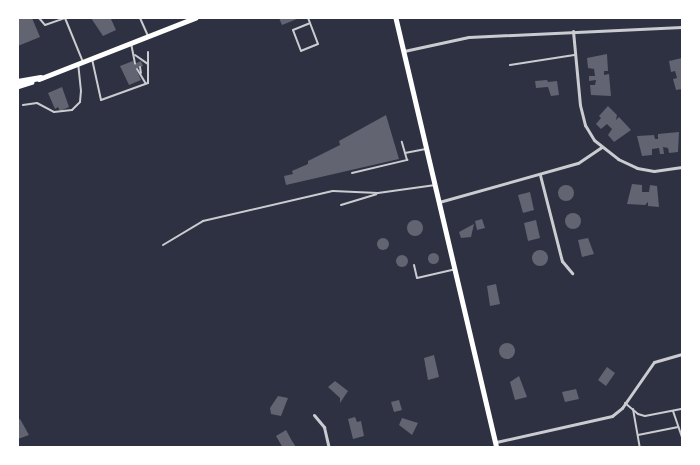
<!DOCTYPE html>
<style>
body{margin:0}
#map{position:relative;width:700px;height:465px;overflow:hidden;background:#2d3142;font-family:Georgia,serif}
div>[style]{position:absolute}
.building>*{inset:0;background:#626471}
.round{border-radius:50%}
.service>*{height:2px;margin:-1px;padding:0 1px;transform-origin:1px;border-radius:1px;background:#caccd0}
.minor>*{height:3px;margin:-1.5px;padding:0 1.5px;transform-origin:1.5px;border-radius:1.5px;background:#caccd0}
.secondary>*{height:4.5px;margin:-2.25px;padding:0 2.25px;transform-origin:2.25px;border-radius:2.25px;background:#fff}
.primary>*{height:5px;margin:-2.5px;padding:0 2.5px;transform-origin:2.5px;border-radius:2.5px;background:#fff}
.motorway>*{height:5.5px;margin:-2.75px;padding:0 2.75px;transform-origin:2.75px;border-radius:2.75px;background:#fff}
span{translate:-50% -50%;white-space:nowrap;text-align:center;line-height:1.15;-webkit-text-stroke:4px #fff;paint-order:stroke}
.frame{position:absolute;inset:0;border:19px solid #fff;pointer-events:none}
</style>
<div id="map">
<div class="building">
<div style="clip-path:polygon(18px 18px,32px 18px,40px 37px,18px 46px)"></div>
<div style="clip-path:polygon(91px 18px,115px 18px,111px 19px,116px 30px,103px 36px)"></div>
<div style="clip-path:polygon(279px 18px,296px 18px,297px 19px,282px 25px)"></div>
<div style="clip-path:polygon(607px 54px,608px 71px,604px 71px,604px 75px,609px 74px,611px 96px,591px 95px,590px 85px,595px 85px,596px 80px,589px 81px,589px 76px,595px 76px,594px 69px,588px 68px,587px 58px)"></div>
<div style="clip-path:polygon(682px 58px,682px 89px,676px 90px,673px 79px,677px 78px,675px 71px,671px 72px,669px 61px)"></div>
<div style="clip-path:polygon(133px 61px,134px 64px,141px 61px,143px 66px,136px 69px,141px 80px,129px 85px,120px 66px)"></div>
<div style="clip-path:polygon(547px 80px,548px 82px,557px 81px,559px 95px,551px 96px,548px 87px,536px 88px,535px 81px)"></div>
<div style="clip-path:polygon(62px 87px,69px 107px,60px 111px,58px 107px,55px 109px,48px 93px)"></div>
<div style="clip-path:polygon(608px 106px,617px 115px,616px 120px,619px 117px,631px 130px,614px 142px,608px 135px,612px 129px,607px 124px,601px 129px,596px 124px,601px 118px,599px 116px)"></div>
<div style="clip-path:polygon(386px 115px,399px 159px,286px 185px,284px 176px,293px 174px,292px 171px,308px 164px,308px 161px,340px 145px,339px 141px)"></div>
<div style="clip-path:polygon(679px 132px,678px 152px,669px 153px,668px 148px,663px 147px,664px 154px,660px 154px,659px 148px,652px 149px,652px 155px,642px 156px,637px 136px,654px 135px,655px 139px,658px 139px,658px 134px)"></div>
<div style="clip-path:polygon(632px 184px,642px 185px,642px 192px,649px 192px,650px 185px,657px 186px,659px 207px,648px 206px,648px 202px,645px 205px,627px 204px)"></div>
<div class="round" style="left:558px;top:185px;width:16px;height:16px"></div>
<div style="clip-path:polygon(530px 192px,534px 210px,523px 213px,518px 195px)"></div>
<div class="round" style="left:565px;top:213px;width:16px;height:16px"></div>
<div style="clip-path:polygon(482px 219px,485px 228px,477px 230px,475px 221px)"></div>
<div style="clip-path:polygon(536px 220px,540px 238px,528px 241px,524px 223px)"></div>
<div class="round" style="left:407px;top:220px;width:16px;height:16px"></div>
<div style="clip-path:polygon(474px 224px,471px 237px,461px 238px,459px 232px)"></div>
<div style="clip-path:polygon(588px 238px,594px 254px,582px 257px,578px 240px)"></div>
<div class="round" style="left:377px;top:238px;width:12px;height:12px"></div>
<div class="round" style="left:532px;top:250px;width:16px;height:16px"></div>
<div class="round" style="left:427.5px;top:252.5px;width:11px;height:11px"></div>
<div class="round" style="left:396px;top:255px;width:12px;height:12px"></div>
<div style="clip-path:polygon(496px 284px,500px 304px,490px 306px,487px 286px)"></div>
<div class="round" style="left:499px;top:343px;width:16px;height:16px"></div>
<div style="clip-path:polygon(434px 355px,439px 377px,428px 380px,424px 358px)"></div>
<div style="clip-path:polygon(607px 367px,615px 373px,606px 386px,598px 380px)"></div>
<div style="clip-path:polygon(519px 376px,527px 397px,515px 400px,510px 382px)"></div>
<div style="clip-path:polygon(335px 381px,348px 391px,340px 403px,340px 398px,328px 387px)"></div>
<div style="clip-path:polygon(576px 389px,579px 399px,565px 402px,562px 392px)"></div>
<div style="clip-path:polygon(278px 396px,288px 398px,281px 416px,271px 414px,270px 408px)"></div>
<div style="clip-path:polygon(399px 400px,402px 410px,394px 412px,391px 402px)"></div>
<div style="clip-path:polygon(355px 417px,357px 422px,361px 421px,364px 436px,353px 439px,348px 419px)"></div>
<div style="clip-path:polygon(402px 418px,418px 423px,412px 435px,399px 425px)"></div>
<div style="clip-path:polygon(20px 419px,29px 435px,18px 439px,18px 420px)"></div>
<div style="clip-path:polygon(286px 430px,292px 441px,296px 447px,283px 448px,276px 436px)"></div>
</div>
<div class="service">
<div style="left:39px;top:18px;width:9px;rotate:49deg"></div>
<div style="left:45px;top:25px;width:21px;rotate:-19deg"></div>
<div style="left:65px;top:18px;width:48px;rotate:67.8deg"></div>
<div style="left:140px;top:18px;width:20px;rotate:66deg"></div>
<div style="left:308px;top:18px;width:5px;rotate:68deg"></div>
<div style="left:310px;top:23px;width:22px;rotate:69deg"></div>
<div style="left:318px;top:44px;width:18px;rotate:158deg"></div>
<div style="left:301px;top:51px;width:22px;rotate:-111deg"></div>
<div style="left:293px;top:30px;width:18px;rotate:-22deg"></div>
<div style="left:131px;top:43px;width:21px;rotate:79deg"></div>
<div style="left:135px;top:55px;width:16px;rotate:35deg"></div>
<div style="left:92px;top:59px;width:42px;rotate:77.6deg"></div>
<div style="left:101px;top:100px;width:50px;rotate:-19.9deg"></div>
<div style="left:148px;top:83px;width:31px;rotate:-90deg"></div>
<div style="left:510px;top:65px;width:65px;rotate:-8.9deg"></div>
<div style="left:140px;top:67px;width:6px;rotate:81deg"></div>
<div style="left:137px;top:69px;width:17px;rotate:59deg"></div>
<div style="left:23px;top:105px;width:14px;rotate:-8deg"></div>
<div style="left:37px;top:103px;width:19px;rotate:28deg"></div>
<div style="left:54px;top:112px;width:18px;rotate:-6deg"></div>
<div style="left:72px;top:110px;width:11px;rotate:-45deg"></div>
<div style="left:80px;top:102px;width:11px;rotate:-85deg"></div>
<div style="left:81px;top:91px;width:27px;rotate:-96deg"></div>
<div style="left:405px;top:153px;width:21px;rotate:-11deg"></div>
<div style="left:352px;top:173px;width:57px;rotate:-13.3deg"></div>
<div style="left:407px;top:160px;width:19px;rotate:-106deg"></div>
<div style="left:341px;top:205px;width:37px;rotate:-17deg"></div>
<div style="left:163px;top:245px;width:47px;rotate:-31deg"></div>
<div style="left:203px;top:221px;width:133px;rotate:-13deg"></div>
<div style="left:333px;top:191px;width:45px;rotate:2.5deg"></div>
<div style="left:378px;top:193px;width:58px;rotate:-8deg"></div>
<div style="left:414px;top:265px;width:13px;rotate:77deg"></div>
<div style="left:417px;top:278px;width:39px;rotate:-13deg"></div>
<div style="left:625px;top:403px;width:17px;rotate:40deg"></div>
<div style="left:638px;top:414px;width:7px;rotate:16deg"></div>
<div style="left:645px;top:416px;width:38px;rotate:-11deg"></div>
<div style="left:633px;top:409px;width:40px;rotate:80deg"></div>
<div style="left:673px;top:411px;width:28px;rotate:71deg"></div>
<div style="left:638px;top:435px;width:41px;rotate:-11.3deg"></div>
</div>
<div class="minor">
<div style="left:573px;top:31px;width:74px;rotate:84.6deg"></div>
<div style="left:580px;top:105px;width:21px;rotate:76deg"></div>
<div style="left:585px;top:125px;width:17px;rotate:59deg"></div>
<div style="left:594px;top:140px;width:31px;rotate:38deg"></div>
<div style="left:618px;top:159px;width:21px;rotate:25deg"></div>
<div style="left:637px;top:168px;width:17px;rotate:10deg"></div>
<div style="left:654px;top:171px;width:28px;rotate:-8deg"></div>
<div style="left:404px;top:51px;width:66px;rotate:-12.2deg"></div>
<div style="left:469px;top:37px;width:213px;rotate:-2.7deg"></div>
<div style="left:540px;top:175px;width:89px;rotate:75.7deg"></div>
<div style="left:562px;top:261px;width:16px;rotate:50deg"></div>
<div style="left:439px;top:202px;width:144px;rotate:-15.7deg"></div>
<div style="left:578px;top:163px;width:29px;rotate:-34deg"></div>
<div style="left:314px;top:415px;width:16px;rotate:50deg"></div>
<div style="left:324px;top:427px;width:22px;rotate:77deg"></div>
<div style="left:496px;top:442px;width:119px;rotate:-12.6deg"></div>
<div style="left:612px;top:416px;width:13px;rotate:-39deg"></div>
<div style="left:622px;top:408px;width:56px;rotate:-55.2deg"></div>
<div style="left:654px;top:362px;width:29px;rotate:-16deg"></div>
</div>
<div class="secondary">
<div style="left:396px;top:18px;width:442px;rotate:76.8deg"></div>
</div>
<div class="primary">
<div style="left:39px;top:79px;width:168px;rotate:-21.4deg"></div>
<div style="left:18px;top:86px;width:14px;rotate:-17deg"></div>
</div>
<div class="motorway">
<div style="left:18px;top:82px;width:23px;rotate:-10deg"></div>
</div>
<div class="frame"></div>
</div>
